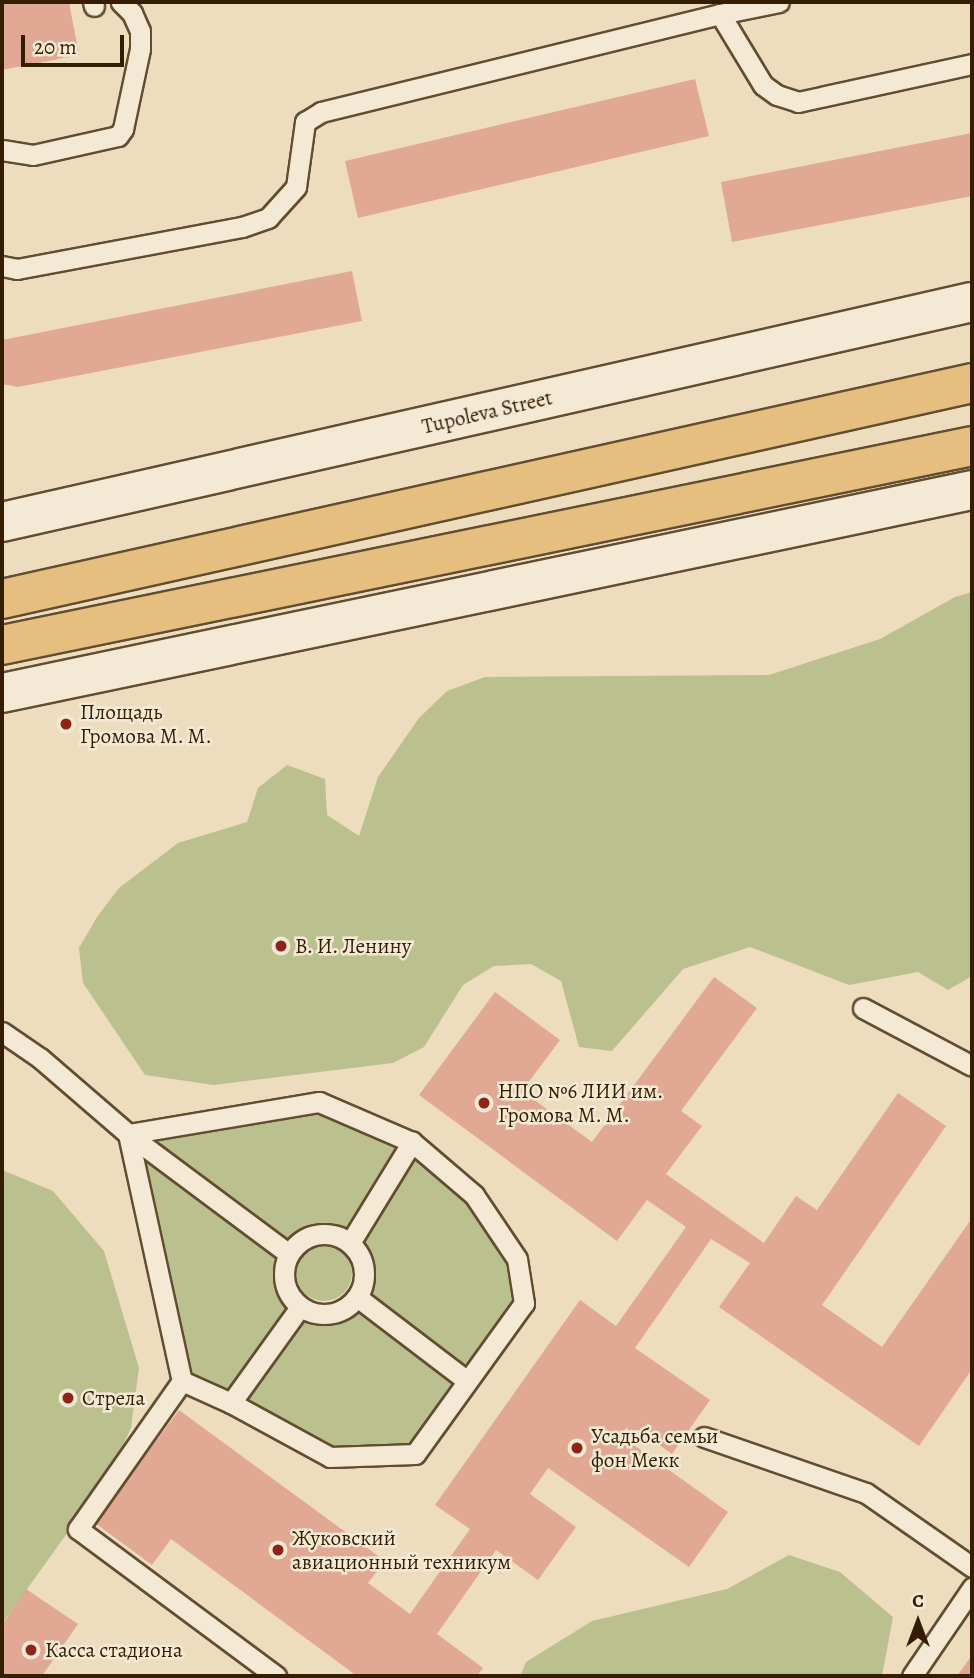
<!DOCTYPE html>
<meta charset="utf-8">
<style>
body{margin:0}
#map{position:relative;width:974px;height:1678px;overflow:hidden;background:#edddbe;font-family:Alegreya,serif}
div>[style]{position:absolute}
.green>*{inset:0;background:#bbc08f}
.round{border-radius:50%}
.building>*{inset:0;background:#e1a994}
.roads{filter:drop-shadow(2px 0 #634d30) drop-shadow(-2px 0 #634d30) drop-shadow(0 2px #634d30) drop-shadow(0 -2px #634d30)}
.lane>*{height:19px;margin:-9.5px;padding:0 9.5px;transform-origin:9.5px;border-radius:9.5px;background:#f3e9d5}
.lane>.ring{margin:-9.5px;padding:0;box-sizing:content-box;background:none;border:19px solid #f3e9d5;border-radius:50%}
.secondary>*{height:38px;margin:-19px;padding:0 19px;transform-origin:19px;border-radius:19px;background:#f3e9d5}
.primary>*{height:38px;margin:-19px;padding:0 19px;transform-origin:19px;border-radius:19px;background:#e6be7f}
.dots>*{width:19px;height:19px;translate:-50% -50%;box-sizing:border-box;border:4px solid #f3e9d5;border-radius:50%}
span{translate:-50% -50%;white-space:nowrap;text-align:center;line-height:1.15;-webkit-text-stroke:5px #f3e9d5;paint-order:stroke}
.street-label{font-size:21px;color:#351d01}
.poi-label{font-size:21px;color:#351d01}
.left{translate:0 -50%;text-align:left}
.frame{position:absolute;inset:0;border:4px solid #351d01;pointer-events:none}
.north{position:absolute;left:883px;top:1587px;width:70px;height:70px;-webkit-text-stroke:5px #f3e9d5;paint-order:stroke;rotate:0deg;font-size:19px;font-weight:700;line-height:28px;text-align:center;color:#351d01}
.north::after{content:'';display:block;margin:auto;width:24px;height:32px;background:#351d01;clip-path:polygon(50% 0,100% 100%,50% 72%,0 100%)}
.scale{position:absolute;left:21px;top:35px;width:103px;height:32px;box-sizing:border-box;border:4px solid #351d01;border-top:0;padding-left:9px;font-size:21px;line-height:24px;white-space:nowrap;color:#351d01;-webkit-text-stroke:5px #f3e9d5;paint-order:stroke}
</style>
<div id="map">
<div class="green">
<div style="clip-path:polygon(972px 592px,972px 976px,948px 990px,918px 972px,849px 985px,750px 947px,683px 969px,612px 1051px,579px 1047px,561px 981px,531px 964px,494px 966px,463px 985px,424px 1047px,393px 1063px,214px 1085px,145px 1075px,83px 983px,79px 948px,97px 917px,119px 888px,178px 843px,247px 822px,258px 788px,287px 765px,325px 779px,327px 815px,359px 836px,378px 777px,419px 718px,447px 691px,485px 677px,769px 675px,880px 639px,955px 597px)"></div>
<div style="clip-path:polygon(318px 1104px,409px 1143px,350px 1241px,332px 1232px,316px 1231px,290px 1246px,133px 1135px)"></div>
<div style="clip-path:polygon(131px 1137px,285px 1254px,280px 1281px,286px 1298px,297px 1307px,231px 1398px,183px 1379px)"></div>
<div style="clip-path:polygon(413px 1148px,473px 1197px,514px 1261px,520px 1302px,465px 1375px,361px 1296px,366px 1287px,368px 1266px,355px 1241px)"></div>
<div style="clip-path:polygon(2px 1170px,53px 1191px,104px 1251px,139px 1368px,131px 1428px,111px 1472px,2px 1624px)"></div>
<div class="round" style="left:296px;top:1245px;width:56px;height:56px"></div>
<div style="clip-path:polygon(354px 1306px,462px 1380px,412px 1451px,328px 1452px,236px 1400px,300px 1311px,323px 1318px)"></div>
<div style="clip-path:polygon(789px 1555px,840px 1572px,893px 1617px,882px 1676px,520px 1676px,526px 1662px,592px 1621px,727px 1589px)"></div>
</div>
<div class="building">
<div style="clip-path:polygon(2px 2px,69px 2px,79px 55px,2px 70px)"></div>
<div style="clip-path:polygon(695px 79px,709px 136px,358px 218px,345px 161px)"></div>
<div style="clip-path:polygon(972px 133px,972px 196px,732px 242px,721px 182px)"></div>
<div style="clip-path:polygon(352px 271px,362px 321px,18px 387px,2px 384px,2px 340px)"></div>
<div style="clip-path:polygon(714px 977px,757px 1008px,681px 1111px,702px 1126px,666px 1174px,764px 1243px,796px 1196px,817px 1210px,898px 1093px,946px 1126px,822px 1305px,882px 1347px,972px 1218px,972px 1369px,919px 1446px,719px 1307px,750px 1263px,711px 1239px,635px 1348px,710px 1400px,672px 1454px,640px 1431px,631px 1443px,728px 1512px,689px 1567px,548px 1468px,530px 1494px,576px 1527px,538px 1580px,496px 1550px,437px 1634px,483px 1668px,477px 1676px,357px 1676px,171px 1539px,152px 1565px,95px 1523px,179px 1410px,385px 1561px,368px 1583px,410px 1614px,470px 1529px,435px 1505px,580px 1300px,616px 1326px,686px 1227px,647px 1200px,617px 1241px,419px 1095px,495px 992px,560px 1040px,522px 1091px,592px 1142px)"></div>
<div style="clip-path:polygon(26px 1589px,78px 1624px,42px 1676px,2px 1676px,2px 1625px)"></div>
<div style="clip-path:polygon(972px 1655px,972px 1676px,957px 1676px)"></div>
</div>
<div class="roads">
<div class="lane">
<div style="left:93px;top:2px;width:4px;rotate:76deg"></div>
<div style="left:720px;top:14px;width:60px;rotate:-11.5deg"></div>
<div style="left:2px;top:150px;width:31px;rotate:9deg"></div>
<div style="left:33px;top:155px;width:87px;rotate:-12.6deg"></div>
<div style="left:118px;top:136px;width:9px;rotate:-54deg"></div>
<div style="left:123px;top:129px;width:82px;rotate:-78deg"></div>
<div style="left:140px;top:49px;width:18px;rotate:-90deg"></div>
<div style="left:140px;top:31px;width:20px;rotate:-114deg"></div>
<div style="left:132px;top:13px;width:16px;rotate:-135deg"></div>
<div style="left:2px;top:266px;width:15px;rotate:11deg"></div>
<div style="left:17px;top:269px;width:229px;rotate:-10.6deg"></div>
<div style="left:242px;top:227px;width:28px;rotate:-19deg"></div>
<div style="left:268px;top:218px;width:42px;rotate:-47.9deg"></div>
<div style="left:296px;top:187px;width:66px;rotate:-82.1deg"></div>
<div style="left:305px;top:122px;width:19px;rotate:-32deg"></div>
<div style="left:321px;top:112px;width:411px;rotate:-13.8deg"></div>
<div style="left:720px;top:14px;width:83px;rotate:58.8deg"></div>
<div style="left:763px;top:85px;width:17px;rotate:36deg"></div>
<div style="left:777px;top:95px;width:22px;rotate:18deg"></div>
<div style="left:798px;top:102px;width:178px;rotate:-12.3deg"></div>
<div style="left:863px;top:1008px;width:123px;rotate:28deg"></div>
<div style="left:2px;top:1032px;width:46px;rotate:34.4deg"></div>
<div style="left:40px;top:1058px;width:116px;rotate:40.8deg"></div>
<div style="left:128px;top:1134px;width:201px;rotate:36.7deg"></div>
<div style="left:128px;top:1134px;width:194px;rotate:-9.5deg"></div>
<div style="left:319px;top:1102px;width:101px;rotate:23.3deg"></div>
<div style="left:412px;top:1142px;width:82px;rotate:40.5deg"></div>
<div style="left:474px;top:1195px;width:77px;rotate:56.1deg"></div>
<div style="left:517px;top:1259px;width:45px;rotate:81deg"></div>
<div style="left:524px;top:1303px;width:186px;rotate:125.8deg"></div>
<div style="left:415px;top:1454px;width:85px;rotate:178deg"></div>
<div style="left:330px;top:1457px;width:113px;rotate:-151.4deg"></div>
<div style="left:231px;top:1403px;width:54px;rotate:-155.8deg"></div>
<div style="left:128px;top:1134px;width:253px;rotate:77.7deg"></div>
<div style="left:182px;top:1381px;width:181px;rotate:125.1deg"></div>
<div style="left:78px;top:1529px;width:247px;rotate:36.6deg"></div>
<div class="ring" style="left:284px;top:1234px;width:61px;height:61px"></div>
<div style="left:350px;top:1243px;width:119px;rotate:-58.5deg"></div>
<div style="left:357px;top:1297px;width:137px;rotate:37.3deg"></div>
<div style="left:231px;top:1403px;width:118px;rotate:-54.3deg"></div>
<div style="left:704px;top:1437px;width:171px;rotate:19.1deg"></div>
<div style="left:866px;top:1493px;width:129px;rotate:34.9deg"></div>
<div style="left:912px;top:1676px;width:107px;rotate:-55.7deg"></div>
</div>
<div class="secondary">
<div style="left:2px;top:522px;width:995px;rotate:-12.78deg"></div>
<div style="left:2px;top:693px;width:991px;rotate:-11.82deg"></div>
</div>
<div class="primary">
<div style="left:2px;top:599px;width:994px;rotate:-12.55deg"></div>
<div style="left:2px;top:645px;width:990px;rotate:-11.59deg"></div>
</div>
</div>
<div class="dots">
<div style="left:66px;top:724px;background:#8f2418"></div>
<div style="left:281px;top:946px;background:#8f2418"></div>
<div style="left:484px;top:1103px;background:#8f2418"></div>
<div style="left:68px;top:1398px;background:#8f2418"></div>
<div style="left:577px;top:1448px;background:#8f2418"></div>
<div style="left:278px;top:1550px;background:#8f2418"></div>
<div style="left:31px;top:1650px;background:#8f2418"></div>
</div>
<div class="street-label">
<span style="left:487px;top:412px;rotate:-13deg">Tupoleva Street</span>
</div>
<div class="poi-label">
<span class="left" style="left:80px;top:724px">Площадь<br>Громова М. М.</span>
<span class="left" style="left:295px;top:946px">В. И. Ленину</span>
<span class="left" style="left:498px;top:1103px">НПО №6 ЛИИ им.<br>Громова М. М.</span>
<span class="left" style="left:82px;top:1398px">Стрела</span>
<span class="left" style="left:591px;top:1448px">Усадьба семьи<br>фон Мекк</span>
<span class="left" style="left:292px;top:1550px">Жуковский<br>авиационный техникум</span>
<span class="left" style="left:45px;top:1650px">Касса стадиона</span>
</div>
<div class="frame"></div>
<div class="north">С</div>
<div class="scale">20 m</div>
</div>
